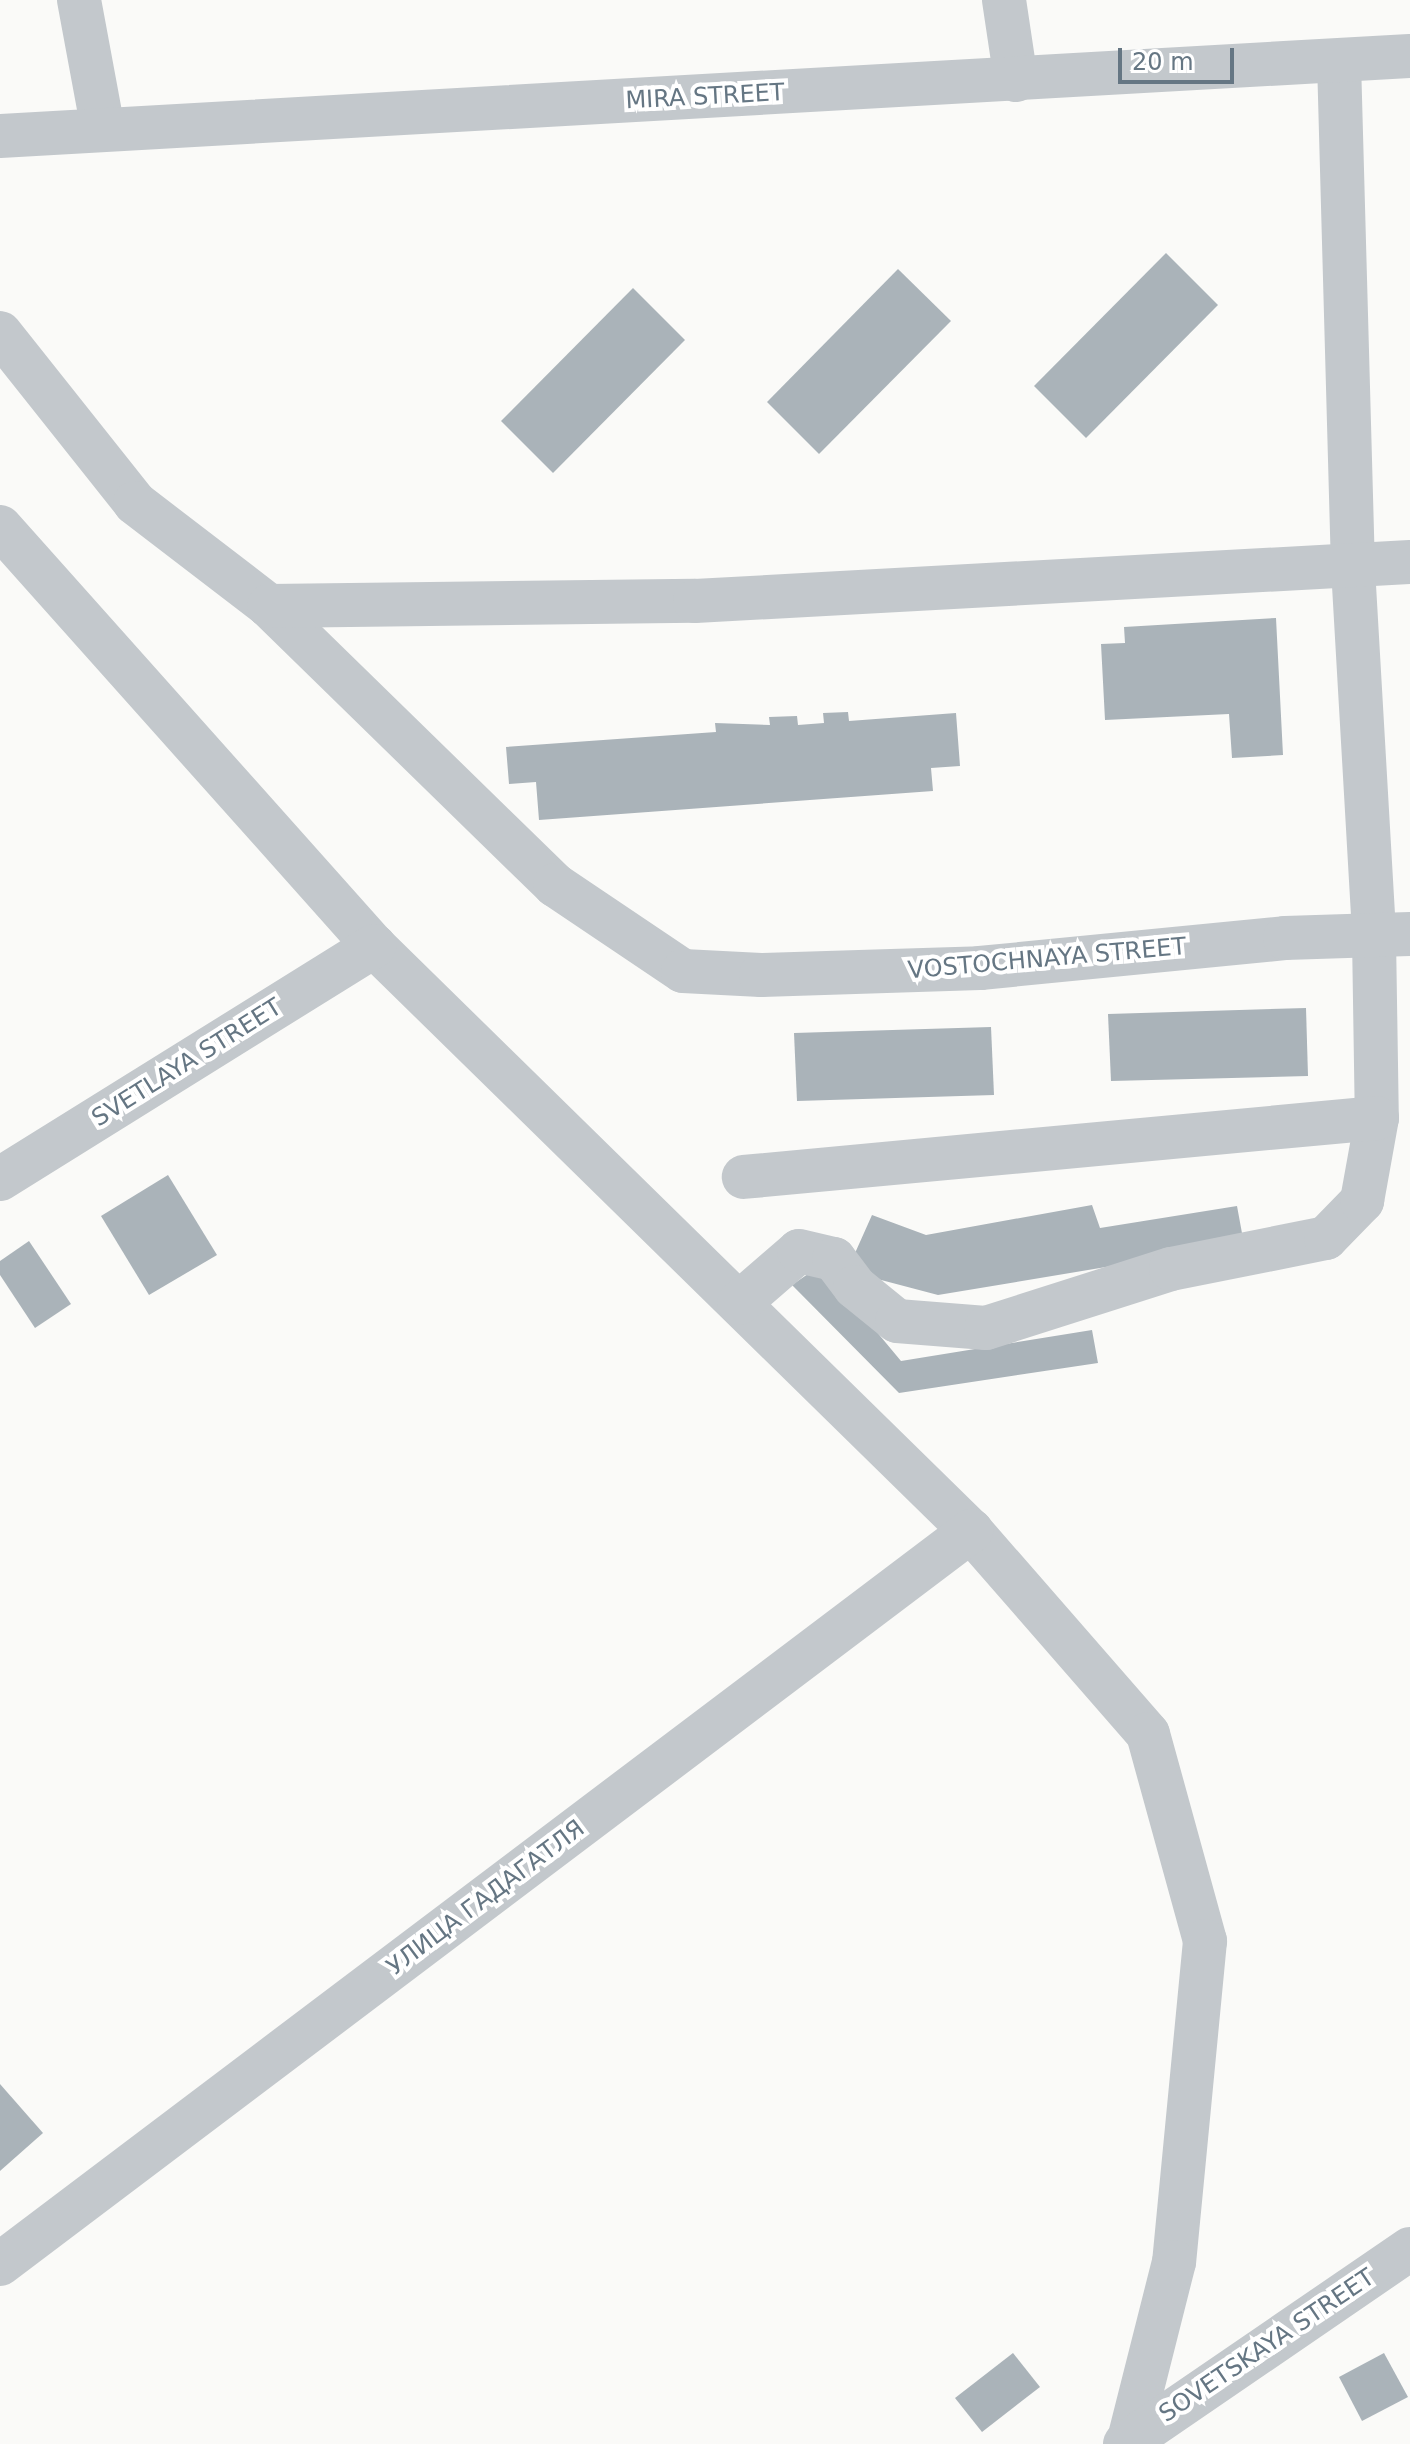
<!DOCTYPE html>
<meta charset="utf-8">
<style>
body{margin:0}
#map{position:relative;width:1410px;height:2444px;overflow:hidden;background:#fafaf8;font-family:"DejaVu Sans",sans-serif}
div>[style]{position:absolute}
.building>*{inset:0;background:#aab3b9}
.minor>*{height:44px;margin:-22px;padding:0 22px;transform-origin:22px;border-radius:22px;background:#c3c8cc}
span{translate:-50% -50%;white-space:nowrap;text-align:center;line-height:1.15;-webkit-text-stroke:8px #fff;paint-order:stroke}
.street-label{font-size:24px;color:#657683}
.scale{position:absolute;left:1118px;top:48px;width:116px;height:36px;box-sizing:border-box;border:4px solid #657683;border-top:0;padding-left:10px;font-size:24px;line-height:28px;white-space:nowrap;color:#657683;-webkit-text-stroke:6px #fff;paint-order:stroke}
</style>
<div id="map">
<div class="building">
<div style="clip-path:polygon(1166px 253px,1218px 305px,1086px 438px,1034px 386px)"></div>
<div style="clip-path:polygon(898px 269px,951px 321px,819px 454px,767px 402px)"></div>
<div style="clip-path:polygon(633px 288px,685px 340px,553px 473px,501px 421px)"></div>
<div style="clip-path:polygon(1276px 618px,1283px 755px,1232px 758px,1229px 714px,1105px 720px,1101px 644px,1125px 643px,1124px 627px)"></div>
<div style="clip-path:polygon(848px 712px,849px 721px,956px 713px,960px 766px,931px 768px,933px 791px,539px 820px,536px 782px,509px 784px,506px 747px,716px 732px,715px 723px,770px 725px,769px 717px,797px 716px,798px 725px,824px 723px,823px 713px)"></div>
<div style="clip-path:polygon(1306px 1008px,1308px 1076px,1111px 1081px,1108px 1014px)"></div>
<div style="clip-path:polygon(991px 1027px,994px 1095px,797px 1101px,794px 1033px)"></div>
<div style="clip-path:polygon(168px 1175px,217px 1255px,149px 1295px,101px 1216px)"></div>
<div style="clip-path:polygon(1092px 1205px,1100px 1228px,1237px 1206px,1244px 1244px,938px 1295px,847px 1271px,872px 1215px,926px 1235px)"></div>
<div style="clip-path:polygon(29px 1241px,71px 1304px,35px 1328px,0 1275px,0 1261px)"></div>
<div style="clip-path:polygon(821px 1265px,901px 1361px,1092px 1330px,1098px 1363px,899px 1393px,792px 1285px)"></div>
<div style="clip-path:polygon(0 2084px,43px 2133px,0 2171px)"></div>
<div style="clip-path:polygon(1013px 2353px,1040px 2387px,982px 2432px,955px 2398px)"></div>
<div style="clip-path:polygon(1384px 2353px,1408px 2397px,1362px 2421px,1339px 2377px)"></div>
</div>
<div class="minor">
<div style="left:79px;top:0;width:131px;rotate:79.5deg"></div>
<div style="left:1004px;top:0;width:81px;rotate:81.5deg"></div>
<div style="left:1339px;top:61px;width:507px;rotate:88.42deg"></div>
<div style="left:1353px;top:568px;width:370px;rotate:86.7deg"></div>
<div style="left:1374px;top:937px;width:181px;rotate:89.1deg"></div>
<div style="left:0;top:136px;width:1412px;rotate:-3.25deg"></div>
<div style="left:0;top:333px;width:217px;rotate:51.5deg"></div>
<div style="left:135px;top:503px;width:169px;rotate:37.5deg"></div>
<div style="left:269px;top:606px;width:400px;rotate:44.3deg"></div>
<div style="left:555px;top:885px;width:154px;rotate:33.9deg"></div>
<div style="left:683px;top:971px;width:78px;rotate:2.9deg"></div>
<div style="left:761px;top:975px;width:219px;rotate:-1.8deg"></div>
<div style="left:980px;top:968px;width:306px;rotate:-5.6deg"></div>
<div style="left:1285px;top:938px;width:125px;rotate:-1.8deg"></div>
<div style="left:0;top:527px;width:562px;rotate:48.25deg"></div>
<div style="left:374px;top:946px;width:836px;rotate:44.42deg"></div>
<div style="left:971px;top:1531px;width:269px;rotate:48.9deg"></div>
<div style="left:1148px;top:1734px;width:215px;rotate:74.6deg"></div>
<div style="left:1205px;top:1941px;width:322px;rotate:95.5deg"></div>
<div style="left:1174px;top:2262px;width:184px;rotate:104.2deg"></div>
<div style="left:269px;top:606px;width:426px;rotate:-0.7deg"></div>
<div style="left:695px;top:601px;width:716px;rotate:-3.12deg"></div>
<div style="left:0;top:1179px;width:441px;rotate:-31.9deg"></div>
<div style="left:739px;top:1303px;width:79px;rotate:-40.9deg"></div>
<div style="left:799px;top:1251px;width:36px;rotate:13deg"></div>
<div style="left:834px;top:1259px;width:35px;rotate:53deg"></div>
<div style="left:855px;top:1287px;width:54px;rotate:39deg"></div>
<div style="left:897px;top:1321px;width:89px;rotate:4.5deg"></div>
<div style="left:986px;top:1328px;width:194px;rotate:-17.7deg"></div>
<div style="left:1171px;top:1269px;width:158px;rotate:-11.3deg"></div>
<div style="left:1326px;top:1238px;width:52px;rotate:-45.8deg"></div>
<div style="left:1362px;top:1201px;width:84px;rotate:-79.8deg"></div>
<div style="left:1377px;top:1118px;width:636px;rotate:174.68deg"></div>
<div style="left:0;top:2264px;width:1217px;rotate:-37.05deg"></div>
<div style="left:1125px;top:2444px;width:345px;rotate:-34.4deg"></div>
</div>
<div class="street-label">
<span style="left:705px;top:97px;rotate:-3deg">MIRA STREET</span>
<span style="left:1047px;top:959px;rotate:-5deg">VOSTOCHNAYA STREET</span>
<span style="left:187px;top:1063px;rotate:-32deg">SVETLAYA STREET</span>
<span style="left:486px;top:1898px;rotate:-37deg">УЛИЦА ГАДАГАТЛЯ</span>
<span style="left:1267px;top:2346px;rotate:-34deg">SOVETSKAYA STREET</span>
</div>
<div class="scale">20 m</div>
</div>
